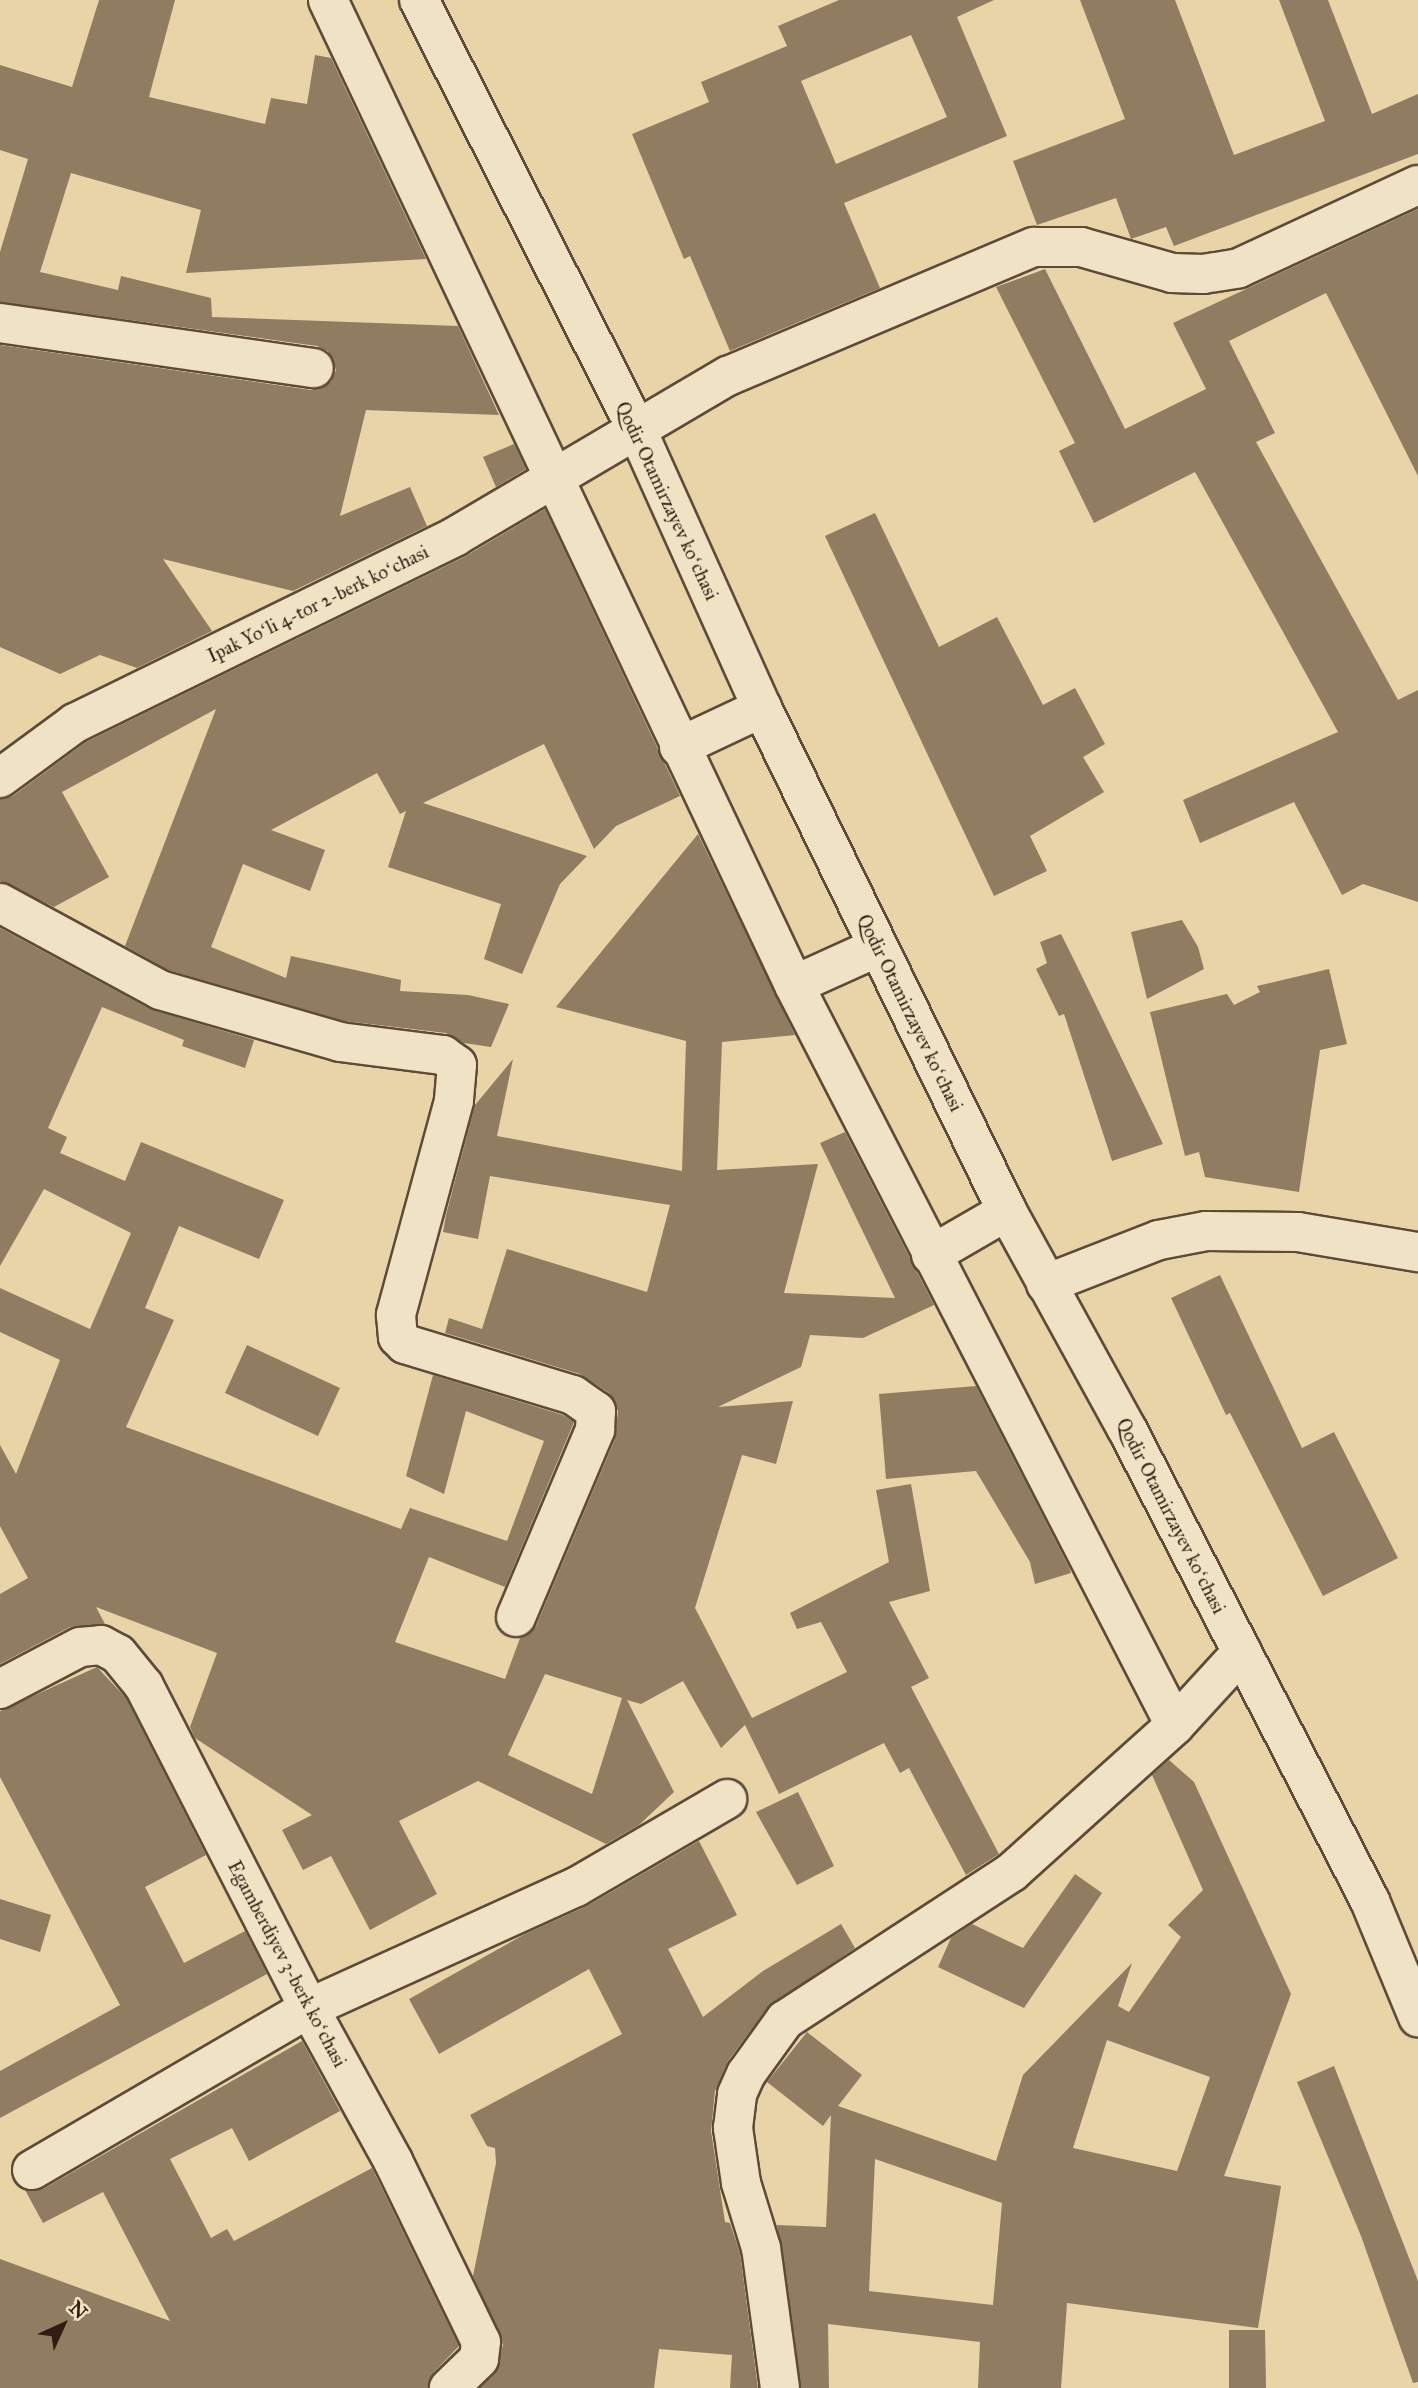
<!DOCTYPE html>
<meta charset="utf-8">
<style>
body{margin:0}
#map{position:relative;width:1418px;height:2388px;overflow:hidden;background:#e8d4a6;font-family:"IM FELL Great Primer",serif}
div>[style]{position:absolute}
.building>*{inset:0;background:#907c60}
.roads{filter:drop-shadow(2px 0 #5f4a38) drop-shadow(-2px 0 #5f4a38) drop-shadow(0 2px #5f4a38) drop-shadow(0 -2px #5f4a38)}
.minor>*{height:38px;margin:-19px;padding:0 19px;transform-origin:19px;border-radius:19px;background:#f0e3c5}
.secondary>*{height:38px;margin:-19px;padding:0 19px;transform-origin:19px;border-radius:19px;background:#f0e3c5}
span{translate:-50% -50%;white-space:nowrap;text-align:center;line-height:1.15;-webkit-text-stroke:7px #f0e3c5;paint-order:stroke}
.street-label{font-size:19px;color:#311c14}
.north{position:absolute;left:28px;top:2290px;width:70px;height:70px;-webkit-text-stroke:5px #f0e3c5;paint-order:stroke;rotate:45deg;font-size:19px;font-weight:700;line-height:28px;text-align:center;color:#311c14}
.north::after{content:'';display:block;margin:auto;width:24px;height:32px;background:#311c14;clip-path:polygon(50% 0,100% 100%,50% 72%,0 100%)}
</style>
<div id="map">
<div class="building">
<div style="clip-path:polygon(99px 0,175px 0,149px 97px,265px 124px,271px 98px,307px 104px,315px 55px,331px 58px,426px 259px,186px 273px,201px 210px,71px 173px,40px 272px,118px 290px,121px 276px,211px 298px,212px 317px,458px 326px,499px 415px,366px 410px,340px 516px,410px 487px,427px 526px,293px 591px,163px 559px,212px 631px,137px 668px,100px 655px,60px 674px,0 647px,0 345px,311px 390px,331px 382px,336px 370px,328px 351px,317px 346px,0 302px,0 252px,28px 159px,0 150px,0 65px,72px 87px)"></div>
<div style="clip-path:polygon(evenodd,839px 0,994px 0,957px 17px,1007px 136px,844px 203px,880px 288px,730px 351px,690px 256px,684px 259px,632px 134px,709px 102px,701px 82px,787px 46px,778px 26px,839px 0,911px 35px,947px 117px,836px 164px,801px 81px,911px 35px)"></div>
<div style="clip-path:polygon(1080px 0,1175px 0,1234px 155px,1325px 121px,1279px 0,1328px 0,1372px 114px,1418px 94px,1418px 154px,1174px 246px,1166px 227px,1131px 239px,1116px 198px,1037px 225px,1013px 161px,1125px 119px)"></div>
<div style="clip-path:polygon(1418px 209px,1418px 476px,1326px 293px,1229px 341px,1275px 433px,1256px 442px,1398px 700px,1418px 690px,1418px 902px,1363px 884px,1342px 895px,1294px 802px,1200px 843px,1183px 800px,1338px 732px,1195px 472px,1094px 523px,1059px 451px,1075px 443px,996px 287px,1045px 269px,1125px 429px,1206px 389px,1173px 323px)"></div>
<div style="clip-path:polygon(514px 444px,526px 469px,496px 487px,483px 457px)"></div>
<div style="clip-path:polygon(545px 509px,680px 796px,616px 826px,594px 849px,544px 744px,423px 803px,587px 856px,560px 884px,522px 974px,484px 959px,501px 904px,388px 867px,406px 811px,400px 814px,377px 773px,271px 830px,325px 850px,310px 891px,243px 864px,211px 947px,286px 978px,291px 956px,401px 980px,400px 991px,468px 995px,509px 1004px,491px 1047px,464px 1043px,446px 1033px,344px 1021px,168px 970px,125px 946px,216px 709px,62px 792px,109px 877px,54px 907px,0 881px,0 799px,13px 796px,86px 742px,466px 556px)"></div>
<div style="clip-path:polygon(875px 513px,939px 647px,997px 617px,1043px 705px,1075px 688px,1105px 744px,1083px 757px,1104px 792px,1030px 836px,1047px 871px,994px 896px,825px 536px)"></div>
<div style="clip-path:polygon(evenodd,698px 834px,795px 1035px,722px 1042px,717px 1170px,818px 1164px,784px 1293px,895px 1298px,820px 1143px,845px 1132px,934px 1305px,863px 1338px,810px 1335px,801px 1367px,718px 1407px,793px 1401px,776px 1464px,742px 1455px,695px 1608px,752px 1718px,847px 1672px,821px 1622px,797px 1629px,790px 1613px,889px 1562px,876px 1490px,911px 1484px,930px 1591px,889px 1602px,929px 1678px,911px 1687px,999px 1854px,966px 1875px,909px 1768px,900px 1773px,884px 1743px,779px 1794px,745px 1725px,721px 1748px,683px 1681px,641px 1704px,627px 1700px,674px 1792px,639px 1825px,606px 1844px,478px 1781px,399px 1821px,437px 1894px,370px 1930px,331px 1856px,303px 1870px,282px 1830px,312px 1815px,195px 1738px,190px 1727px,217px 1653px,96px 1607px,105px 1624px,70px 1627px,0 1664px,0 1594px,28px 1578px,0 1526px,0 1445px,16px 1474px,60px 1360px,0 1332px,0 1288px,90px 1329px,131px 1233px,44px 1189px,0 1266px,0 928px,150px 1009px,254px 1040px,245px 1068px,182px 1046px,184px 1040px,102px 1007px,48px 1128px,67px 1137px,60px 1153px,125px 1181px,141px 1142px,284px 1200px,259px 1259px,179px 1226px,145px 1308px,174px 1320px,126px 1427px,401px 1529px,410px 1508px,507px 1541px,544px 1441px,466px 1411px,444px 1494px,406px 1476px,433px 1375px,563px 1415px,574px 1422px,505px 1587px,429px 1557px,395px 1642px,505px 1679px,520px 1638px,536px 1626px,615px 1439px,618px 1411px,609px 1393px,580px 1374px,445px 1333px,449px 1318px,482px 1329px,507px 1249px,647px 1292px,670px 1205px,490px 1176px,478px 1239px,443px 1232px,446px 1215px,475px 1105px,513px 1059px,497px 1136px,682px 1171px,686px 1041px,556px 1007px,698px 834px,545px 1674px,622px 1698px,592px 1794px,508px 1755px,545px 1674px)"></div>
<div style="clip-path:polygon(1182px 920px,1198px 947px,1204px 969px,1147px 999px,1131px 932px)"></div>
<div style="clip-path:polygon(1061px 934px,1076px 964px,1163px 1144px,1112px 1161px,1064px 1014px,1059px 1016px,1036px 969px,1047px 963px,1040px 942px)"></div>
<div style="clip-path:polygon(1329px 969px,1347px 1044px,1320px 1050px,1299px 1192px,1205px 1177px,1199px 1152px,1185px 1156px,1150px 1012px,1227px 994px,1234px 1005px,1260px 992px,1257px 986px)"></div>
<div style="clip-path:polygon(1220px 1275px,1302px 1448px,1334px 1432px,1398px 1558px,1323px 1596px,1230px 1413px,1226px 1415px,1171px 1298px)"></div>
<div style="clip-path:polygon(247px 1345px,340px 1388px,318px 1436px,225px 1393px)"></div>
<div style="clip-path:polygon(976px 1386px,1069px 1567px,1071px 1573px,1035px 1584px,1030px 1562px,976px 1471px,886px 1479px,879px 1394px)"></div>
<div style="clip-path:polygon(97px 1667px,126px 1698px,206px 1855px,145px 1887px,184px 1963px,245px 1931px,267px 1974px,0 2118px,0 2071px,120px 2005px,0 1777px,0 1711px)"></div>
<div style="clip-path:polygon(evenodd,1169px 1760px,1194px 1782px,1291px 1994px,1224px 2176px,1281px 2186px,1258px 2328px,1067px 2303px,1061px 2388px,978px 2388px,980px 2342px,828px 2324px,829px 2388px,801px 2388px,777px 2225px,826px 2227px,831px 2115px,823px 2126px,767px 2082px,807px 2032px,862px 2075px,838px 2106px,996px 2161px,1023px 2075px,1132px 1963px,1118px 2006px,1129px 2012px,1181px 1937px,1168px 1925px,1203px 1890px,1152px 1775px,1169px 1760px,1107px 2040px,1210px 2077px,1177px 2171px,1073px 2148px,1107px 2040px,1169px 1760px,875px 2159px,1002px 2203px,993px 2305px,869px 2291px,875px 2159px)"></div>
<div style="clip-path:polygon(798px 1792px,834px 1866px,797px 1885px,756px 1812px)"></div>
<div style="clip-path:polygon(699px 1841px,737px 1915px,668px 1949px,703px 2017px,763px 1971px,841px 1924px,855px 1948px,768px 2007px,728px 2061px,715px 2091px,711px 2131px,725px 2222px,730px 2223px,740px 2253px,758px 2388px,730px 2388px,732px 2355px,659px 2349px,654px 2388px,480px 2388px,495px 2374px,503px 2345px,473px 2276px,496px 2163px,495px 2148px,487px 2146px,470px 2115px,622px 2034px,589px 1969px,439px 2054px,409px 1999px,525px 1934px,587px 1906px)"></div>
<div style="clip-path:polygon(1075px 1874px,1102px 1893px,1024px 2008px,938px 1967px,951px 1938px,972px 1924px,1023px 1948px)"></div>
<div style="clip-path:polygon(0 1899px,51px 1915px,40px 1952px,0 1939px)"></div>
<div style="clip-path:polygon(302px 2041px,340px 2111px,249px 2161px,232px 2128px,170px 2159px,211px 2238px,227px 2229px,234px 2241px,372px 2168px,459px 2346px,433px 2373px,428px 2388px,0 2388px,0 2259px,170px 2321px,103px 2192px,43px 2223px,25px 2190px,43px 2189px)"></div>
<div style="clip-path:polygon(1334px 2066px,1418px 2281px,1418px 2382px,1413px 2383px,1361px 2236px,1297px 2082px)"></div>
<div style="clip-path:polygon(1229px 2330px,1265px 2330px,1266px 2388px,1229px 2388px)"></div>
</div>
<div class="roads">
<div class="minor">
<div style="left:328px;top:0;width:1090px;rotate:64.68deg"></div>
<div style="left:794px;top:985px;width:832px;rotate:62.76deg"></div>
<div style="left:0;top:323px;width:317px;rotate:8.2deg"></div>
<div style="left:679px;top:747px;width:92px;rotate:-25.2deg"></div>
<div style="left:0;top:778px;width:93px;rotate:-36.3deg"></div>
<div style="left:75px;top:723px;width:424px;rotate:-26.1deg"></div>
<div style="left:456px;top:536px;width:316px;rotate:-30.5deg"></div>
<div style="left:728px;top:376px;width:332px;rotate:-22.9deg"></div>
<div style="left:1034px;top:247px;width:47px"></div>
<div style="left:1081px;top:247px;width:95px;rotate:15.9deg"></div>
<div style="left:1172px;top:273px;width:31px;rotate:2deg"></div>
<div style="left:1203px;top:274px;width:36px;rotate:-9deg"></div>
<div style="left:1239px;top:268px;width:197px;rotate:-24.9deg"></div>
<div style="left:0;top:903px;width:182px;rotate:28.5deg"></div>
<div style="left:160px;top:990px;width:187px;rotate:16.1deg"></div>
<div style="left:340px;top:1042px;width:104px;rotate:7.2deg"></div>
<div style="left:443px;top:1055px;width:17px;rotate:36deg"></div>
<div style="left:457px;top:1065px;width:36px;rotate:95deg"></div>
<div style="left:454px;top:1101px;width:222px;rotate:105.2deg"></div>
<div style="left:396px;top:1315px;width:22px;rotate:85deg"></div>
<div style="left:398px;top:1337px;width:10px;rotate:45deg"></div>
<div style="left:405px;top:1344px;width:176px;rotate:16.9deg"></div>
<div style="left:573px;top:1395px;width:28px;rotate:35deg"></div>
<div style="left:596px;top:1411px;width:19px;rotate:93deg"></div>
<div style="left:595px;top:1430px;width:203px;rotate:112.9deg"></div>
<div style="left:794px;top:985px;width:92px;rotate:-24.3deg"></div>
<div style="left:931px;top:1255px;width:88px;rotate:-30.1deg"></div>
<div style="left:1046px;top:1284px;width:121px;rotate:-21.3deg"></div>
<div style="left:1159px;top:1240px;width:48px;rotate:-10.8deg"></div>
<div style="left:1206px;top:1231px;width:92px;rotate:0.6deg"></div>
<div style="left:1298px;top:1232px;width:122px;rotate:9.5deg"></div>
<div style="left:0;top:1689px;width:90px;rotate:-27.7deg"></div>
<div style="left:80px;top:1647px;width:21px;rotate:-5deg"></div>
<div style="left:101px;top:1645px;width:19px;rotate:28deg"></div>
<div style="left:118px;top:1654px;width:41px;rotate:50.9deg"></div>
<div style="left:144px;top:1686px;width:362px;rotate:62.9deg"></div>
<div style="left:309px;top:2008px;width:175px;rotate:61.2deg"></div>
<div style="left:393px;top:2161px;width:201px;rotate:64.1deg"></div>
<div style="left:481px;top:2342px;width:17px;rotate:97deg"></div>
<div style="left:479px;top:2359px;width:42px;rotate:136deg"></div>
<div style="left:32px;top:2170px;width:321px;rotate:-30.3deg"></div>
<div style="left:309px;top:2008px;width:293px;rotate:-24.4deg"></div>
<div style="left:576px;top:1887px;width:175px;rotate:-30.2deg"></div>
<div style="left:780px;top:2388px;width:141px;rotate:-97.7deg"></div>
<div style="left:761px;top:2248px;width:68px;rotate:-107.1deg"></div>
<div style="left:741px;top:2183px;width:56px;rotate:-98.3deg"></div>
<div style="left:733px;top:2128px;width:34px;rotate:-83deg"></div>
<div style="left:737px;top:2094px;width:22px;rotate:-66deg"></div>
<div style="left:746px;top:2074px;width:67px;rotate:-54.2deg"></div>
<div style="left:785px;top:2020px;width:271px;rotate:-33.1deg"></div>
<div style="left:1012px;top:1872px;width:219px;rotate:-42deg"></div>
<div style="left:1175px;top:1725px;width:99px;rotate:-47.5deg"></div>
</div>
<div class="secondary">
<div style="left:419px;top:0;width:482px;rotate:63.1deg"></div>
<div style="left:637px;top:430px;width:305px;rotate:65.8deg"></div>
<div style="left:762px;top:708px;width:559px;rotate:64.03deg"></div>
<div style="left:1007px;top:1211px;width:249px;rotate:61.2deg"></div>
<div style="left:1127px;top:1429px;width:531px;rotate:62.76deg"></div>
<div style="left:1370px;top:1901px;width:126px;rotate:67.5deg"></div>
</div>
</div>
<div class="street-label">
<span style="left:667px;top:501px;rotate:65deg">Qodir Otamirzayev koʻchasi</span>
<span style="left:318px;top:604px;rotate:-26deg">Ipak Yoʻli 4-tor 2-berk koʻchasi</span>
<span style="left:910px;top:1013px;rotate:64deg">Qodir Otamirzayev koʻchasi</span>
<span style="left:1171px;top:1516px;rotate:63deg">Qodir Otamirzayev koʻchasi</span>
<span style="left:287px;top:1964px;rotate:62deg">Egamberdiyev 3-berk koʻchasi</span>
</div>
<div class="north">N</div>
</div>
